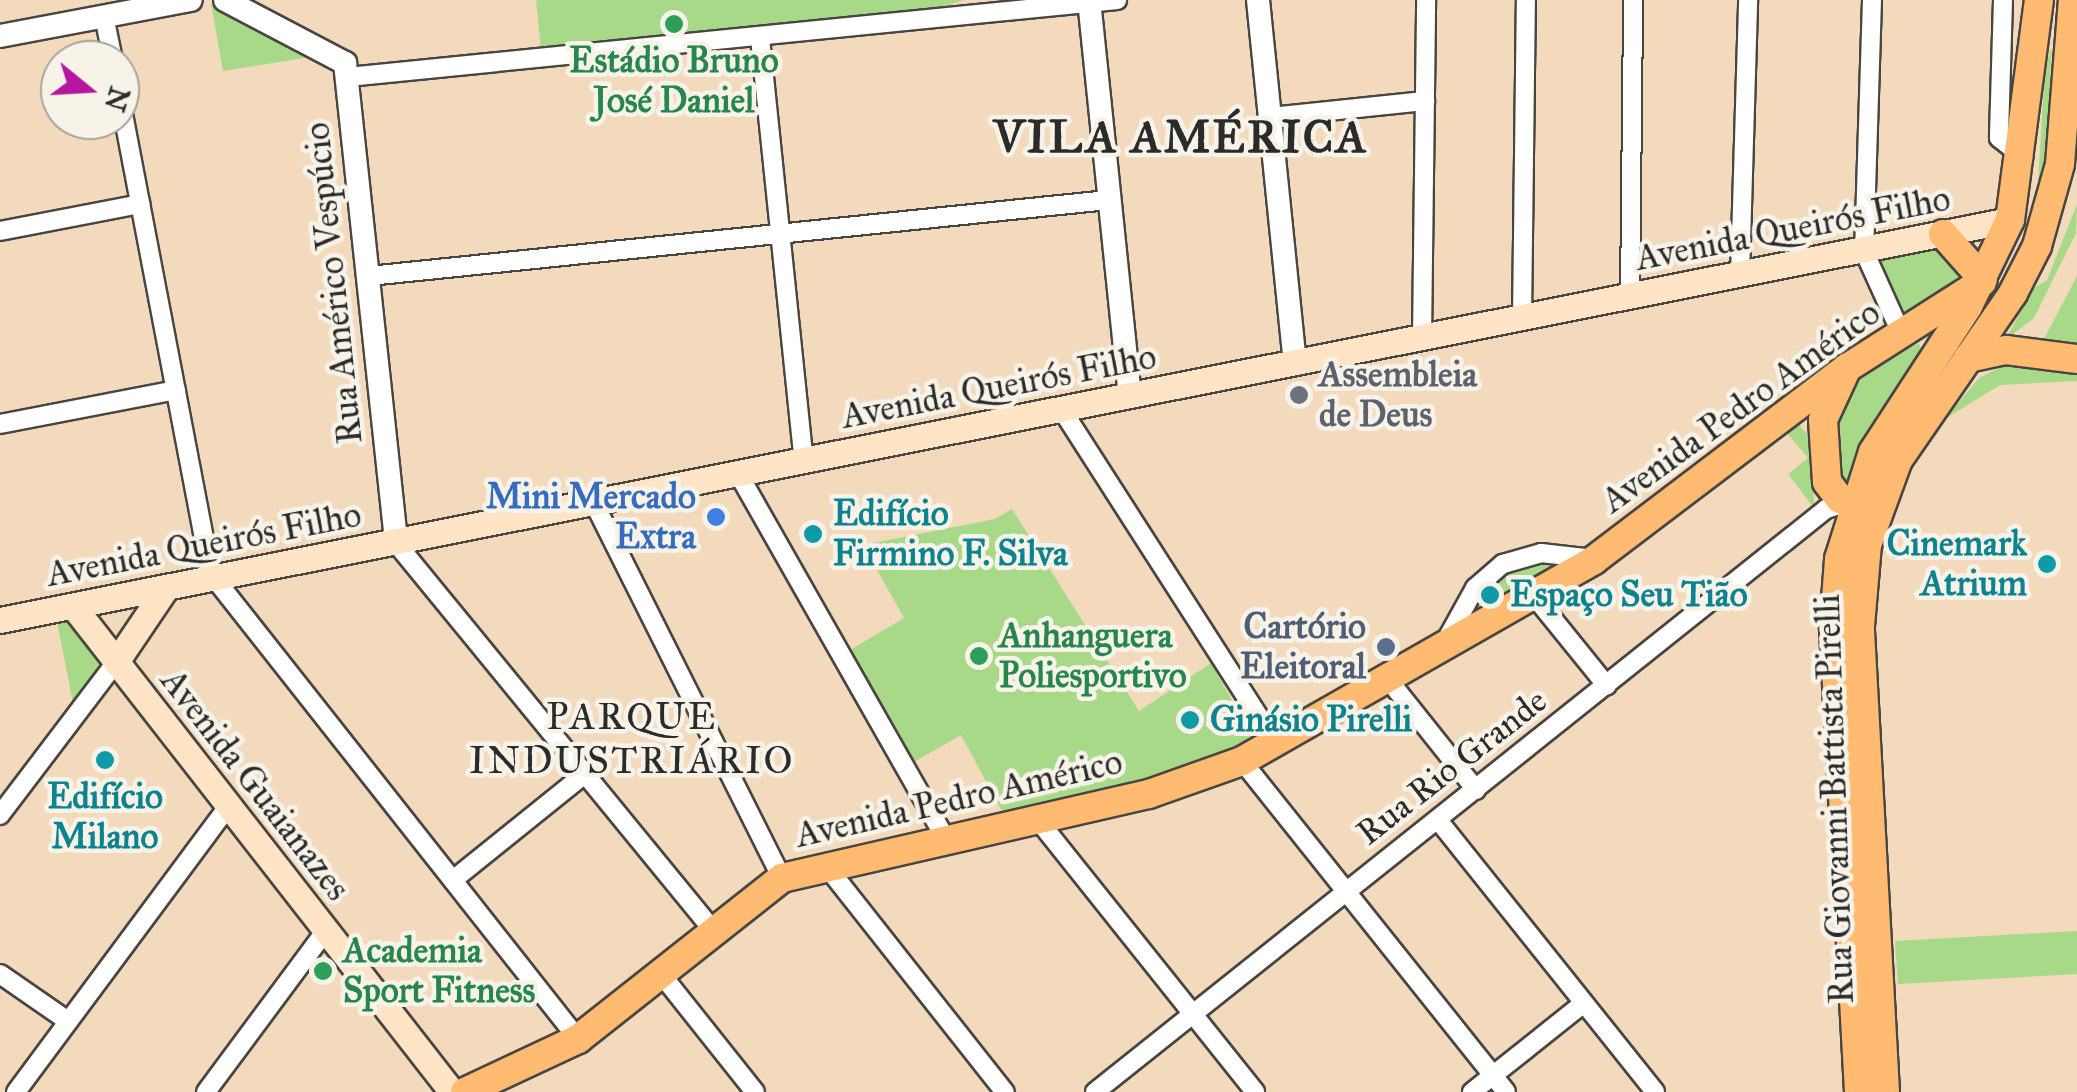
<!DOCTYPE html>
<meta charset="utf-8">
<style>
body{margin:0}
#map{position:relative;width:2077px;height:1092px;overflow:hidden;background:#f3dabd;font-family:"IM FELL Great Primer",serif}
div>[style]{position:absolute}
.green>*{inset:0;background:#a7d988}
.roads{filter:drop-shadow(2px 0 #494541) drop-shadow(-2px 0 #494541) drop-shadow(0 2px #494541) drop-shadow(0 -2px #494541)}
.minor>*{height:18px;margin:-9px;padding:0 9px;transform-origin:9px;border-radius:9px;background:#fff}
.tertiary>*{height:22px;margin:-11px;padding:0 11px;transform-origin:11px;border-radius:11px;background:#fff}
.secondary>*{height:25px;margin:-12.5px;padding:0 12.5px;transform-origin:12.5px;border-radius:12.5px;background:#ffe4c6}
.primary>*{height:28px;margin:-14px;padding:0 14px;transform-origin:14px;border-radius:14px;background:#ffbb71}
.trunk>*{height:28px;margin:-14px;padding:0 14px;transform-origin:14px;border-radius:14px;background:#ffbb71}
.dots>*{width:28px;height:28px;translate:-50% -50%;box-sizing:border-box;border:5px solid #f7f3e8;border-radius:50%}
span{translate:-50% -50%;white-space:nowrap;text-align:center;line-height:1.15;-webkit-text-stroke:9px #f7f3e8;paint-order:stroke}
.leisure-label{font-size:35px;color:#27864d;font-weight:700}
.left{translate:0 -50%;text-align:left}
.street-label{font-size:35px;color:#2b2b2b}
.worship-label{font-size:35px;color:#5b616d;font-weight:700}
.shop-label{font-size:35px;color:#366cbe;font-weight:700}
.right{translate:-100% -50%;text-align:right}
.culture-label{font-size:35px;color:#0d838f;font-weight:700}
.service-label{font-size:35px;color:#4e5e75;font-weight:700}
.neighbourhood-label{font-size:38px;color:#2b2b2b;letter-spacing:2.5px}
.district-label{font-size:45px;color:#2b2b2b;font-weight:700;letter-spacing:2.5px}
.north{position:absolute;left:40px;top:40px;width:100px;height:100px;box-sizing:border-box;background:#f7f3e8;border:2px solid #a5a39c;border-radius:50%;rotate:108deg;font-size:28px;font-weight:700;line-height:40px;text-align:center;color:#2b2b2b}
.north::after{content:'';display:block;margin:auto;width:35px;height:45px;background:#b5179e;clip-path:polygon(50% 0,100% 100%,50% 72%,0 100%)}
</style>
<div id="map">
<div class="green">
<div style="clip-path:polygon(536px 0,964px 0,927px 12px,541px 49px)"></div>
<div style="clip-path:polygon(211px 4px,317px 56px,223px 71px)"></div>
<div style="clip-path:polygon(2052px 46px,2045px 162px,2038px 182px,2045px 67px)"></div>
<div style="clip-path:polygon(2077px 204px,2076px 233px,2034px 318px,2005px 340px,2034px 288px,2047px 280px)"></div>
<div style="clip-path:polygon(1943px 248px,1961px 273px,1957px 287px,1903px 318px,1876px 260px)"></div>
<div style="clip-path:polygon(2077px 276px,2077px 345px,2045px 341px,2045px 337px)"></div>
<div style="clip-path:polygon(1919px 343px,1922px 353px,1846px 485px,1839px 479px,1833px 422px,1857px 377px)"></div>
<div style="clip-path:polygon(2005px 365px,2077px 373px,2077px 381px,2000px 385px,1945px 419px,1979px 378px)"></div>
<div style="clip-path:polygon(1798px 424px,1812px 439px,1814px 508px,1788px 474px,1808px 458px,1782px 427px)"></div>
<div style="clip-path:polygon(1012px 509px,1139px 711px,1211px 663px,1253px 738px,1166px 776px,1002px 811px,961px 735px,914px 762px,850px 650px,904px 618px,863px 545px,995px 519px)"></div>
<div style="clip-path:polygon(1537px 561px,1564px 563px,1468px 614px,1506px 572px)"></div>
<div style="clip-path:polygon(57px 622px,74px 624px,103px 664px,73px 703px)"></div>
<div style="clip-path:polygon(2077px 931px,2077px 974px,1898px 984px,1895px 941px)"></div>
</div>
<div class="roads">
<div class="minor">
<div style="left:1872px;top:0;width:251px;rotate:91.8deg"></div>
<div style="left:1864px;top:251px;width:92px;rotate:65.7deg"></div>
<div style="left:2003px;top:0;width:138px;rotate:91.7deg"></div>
<div style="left:1999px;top:138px;width:31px;rotate:38deg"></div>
<div style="left:104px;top:16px;width:45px;rotate:78.4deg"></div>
<div style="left:760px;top:38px;width:426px;rotate:84.1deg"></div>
<div style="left:348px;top:77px;width:773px;rotate:-5.72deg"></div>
<div style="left:120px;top:98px;width:490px;rotate:79.2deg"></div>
<div style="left:1270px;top:117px;width:156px;rotate:-5.9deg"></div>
<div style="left:0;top:231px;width:143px;rotate:-10.9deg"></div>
<div style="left:1740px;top:275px;width:275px;rotate:-88.3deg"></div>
<div style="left:369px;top:276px;width:743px;rotate:-5.87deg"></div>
<div style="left:1630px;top:297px;width:297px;rotate:-89.4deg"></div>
<div style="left:1522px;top:319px;width:319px;rotate:-89.3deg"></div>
<div style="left:1422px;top:339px;width:339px;rotate:-89.3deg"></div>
<div style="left:1062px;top:410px;width:394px;rotate:57.3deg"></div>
<div style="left:0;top:424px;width:179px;rotate:-10.9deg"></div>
<div style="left:739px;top:475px;width:421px;rotate:60.4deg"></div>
<div style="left:594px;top:503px;width:419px;rotate:63.4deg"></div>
<div style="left:396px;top:543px;width:499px;rotate:50.7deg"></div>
<div style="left:215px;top:579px;width:586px;rotate:51.72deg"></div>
<div style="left:1535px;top:597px;width:114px;rotate:51deg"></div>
<div style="left:1444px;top:644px;width:64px;rotate:-61deg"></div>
<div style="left:1475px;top:588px;width:37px;rotate:-41deg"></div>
<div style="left:1503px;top:564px;width:40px;rotate:-16deg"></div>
<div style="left:1541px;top:553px;width:53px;rotate:6.5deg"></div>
<div style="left:1387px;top:678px;width:143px;rotate:51.5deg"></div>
<div style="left:1242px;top:761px;width:423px;rotate:51.4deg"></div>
<div style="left:0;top:815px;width:192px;rotate:-52.8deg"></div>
<div style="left:1038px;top:820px;width:348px;rotate:51.4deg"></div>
<div style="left:1438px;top:820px;width:348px;rotate:51.4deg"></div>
<div style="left:827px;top:867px;width:287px;rotate:51.7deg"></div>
<div style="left:453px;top:880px;width:169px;rotate:-38.8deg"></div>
<div style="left:0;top:974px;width:83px;rotate:34.7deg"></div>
<div style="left:661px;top:974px;width:151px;rotate:51.5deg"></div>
<div style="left:16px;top:1092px;width:355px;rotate:-53.4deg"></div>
<div style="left:206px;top:1092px;width:199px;rotate:-53.4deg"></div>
<div style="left:1095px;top:1092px;width:935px;rotate:-38.57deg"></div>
<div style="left:1826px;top:509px;width:24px;rotate:-17deg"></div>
<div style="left:1472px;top:1092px;width:143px;rotate:-38.5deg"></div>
</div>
<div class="tertiary">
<div style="left:225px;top:0;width:136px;rotate:27.7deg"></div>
<div style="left:345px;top:63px;width:483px;rotate:83.9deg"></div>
<div style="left:1089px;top:0;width:399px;rotate:84.1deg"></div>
<div style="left:1258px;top:0;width:365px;rotate:84.2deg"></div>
<div style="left:0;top:36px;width:194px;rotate:-10.7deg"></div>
</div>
<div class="secondary">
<div style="left:73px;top:606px;width:616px;rotate:52.05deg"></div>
<div style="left:0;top:620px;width:2049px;rotate:-11.26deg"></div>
<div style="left:116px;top:662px;width:89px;rotate:-56deg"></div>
</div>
<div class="primary">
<div style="left:465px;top:1092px;width:125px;rotate:-25.1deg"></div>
<div style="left:578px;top:1039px;width:260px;rotate:-38.3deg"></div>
<div style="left:782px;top:878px;width:376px;rotate:-12.9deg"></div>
<div style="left:1149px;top:794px;width:99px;rotate:-19.5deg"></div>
<div style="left:1242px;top:761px;width:405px;rotate:-29.7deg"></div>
<div style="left:1594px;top:560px;width:318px;rotate:-37.2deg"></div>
<div style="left:1847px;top:368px;width:160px;rotate:-32.5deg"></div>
</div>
<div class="trunk">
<div style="left:1943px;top:234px;width:60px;rotate:48.4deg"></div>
<div style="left:1968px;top:358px;width:39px;rotate:-12deg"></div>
<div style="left:2006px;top:350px;width:72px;rotate:7.2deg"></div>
<div style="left:1847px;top:368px;width:57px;rotate:114.8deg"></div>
<div style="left:1823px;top:420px;width:62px;rotate:86.3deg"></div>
<div style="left:1827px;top:482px;width:21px;rotate:53deg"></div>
<div style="left:1840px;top:499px;width:31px;rotate:6deg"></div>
<div style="left:1859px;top:1092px;width:467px;rotate:-93.1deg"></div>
<div style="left:1834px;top:626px;width:67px;rotate:-85.7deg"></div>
<div style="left:1839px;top:559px;width:112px;rotate:-72.4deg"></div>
<div style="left:1873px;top:452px;width:174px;rotate:-56.9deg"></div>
<div style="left:1968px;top:306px;width:96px;rotate:-64deg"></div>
<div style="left:2010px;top:220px;width:222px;rotate:-82.5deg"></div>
<div style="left:1885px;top:1092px;width:467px;rotate:-93.1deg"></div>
<div style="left:1860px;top:626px;width:81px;rotate:-85.1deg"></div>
<div style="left:1867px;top:545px;width:90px;rotate:-70deg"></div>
<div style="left:1898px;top:460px;width:203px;rotate:-55.4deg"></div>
<div style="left:2013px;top:293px;width:53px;rotate:-62.9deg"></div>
<div style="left:2037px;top:246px;width:85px;rotate:-74.3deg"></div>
<div style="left:2060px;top:164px;width:165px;rotate:-85.5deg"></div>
</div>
</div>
<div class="dots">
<div style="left:674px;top:24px;background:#2e9e5b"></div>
<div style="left:1299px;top:395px;background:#6b7280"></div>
<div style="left:716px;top:517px;background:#3f7fe0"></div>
<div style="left:813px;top:534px;background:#0f9aa8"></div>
<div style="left:2047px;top:564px;background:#0f9aa8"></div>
<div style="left:1490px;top:595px;background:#0f9aa8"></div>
<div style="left:1386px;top:647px;background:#5c6f8a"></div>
<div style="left:979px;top:656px;background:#2e9e5b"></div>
<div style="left:1190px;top:720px;background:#0f9aa8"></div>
<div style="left:105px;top:760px;background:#0f9aa8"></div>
<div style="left:323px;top:971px;background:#2e9e5b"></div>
</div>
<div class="leisure-label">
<span style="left:674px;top:81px">Estádio Bruno<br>José Daniel</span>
<span class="left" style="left:999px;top:656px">Anhanguera<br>Poliesportivo</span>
<span class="left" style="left:343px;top:971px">Academia<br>Sport Fitness</span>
</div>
<div class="street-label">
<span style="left:1793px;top:229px;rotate:-11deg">Avenida Queirós Filho</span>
<span style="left:334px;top:283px;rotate:-96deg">Rua Américo Vespúcio</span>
<span style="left:999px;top:387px;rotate:-11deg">Avenida Queirós Filho</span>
<span style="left:1741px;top:407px;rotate:-36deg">Avenida Pedro Américo</span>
<span style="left:204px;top:545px;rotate:-11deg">Avenida Queirós Filho</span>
<span style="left:1452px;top:767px;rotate:-38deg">Rua Rio Grande</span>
<span style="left:255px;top:785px;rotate:52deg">Avenida Guaianazes</span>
<span style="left:959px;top:799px;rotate:-13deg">Avenida Pedro Américo</span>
<span style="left:1835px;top:799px;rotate:-92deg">Rua Giovanni Battista Pirelli</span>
</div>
<div class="worship-label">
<span class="left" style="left:1319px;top:395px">Assembleia<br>de Deus</span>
</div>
<div class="shop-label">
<span class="right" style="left:696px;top:517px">Mini Mercado<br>Extra</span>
</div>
<div class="culture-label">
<span class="left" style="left:833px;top:534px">Edifício<br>Firmino F. Silva</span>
<span class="right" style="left:2027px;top:564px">Cinemark<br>Atrium</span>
<span class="left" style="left:1510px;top:595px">Espaço Seu Tião</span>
<span class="left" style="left:1210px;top:720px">Ginásio Pirelli</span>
<span style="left:105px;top:817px">Edifício<br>Milano</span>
</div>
<div class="service-label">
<span class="right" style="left:1366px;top:647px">Cartório<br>Eleitoral</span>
</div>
<div class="neighbourhood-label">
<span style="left:632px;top:739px">PARQUE<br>INDUSTRIÁRIO</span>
</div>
<div class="district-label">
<span style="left:1181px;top:137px">VILA AMÉRICA</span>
</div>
<div class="north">N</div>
</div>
